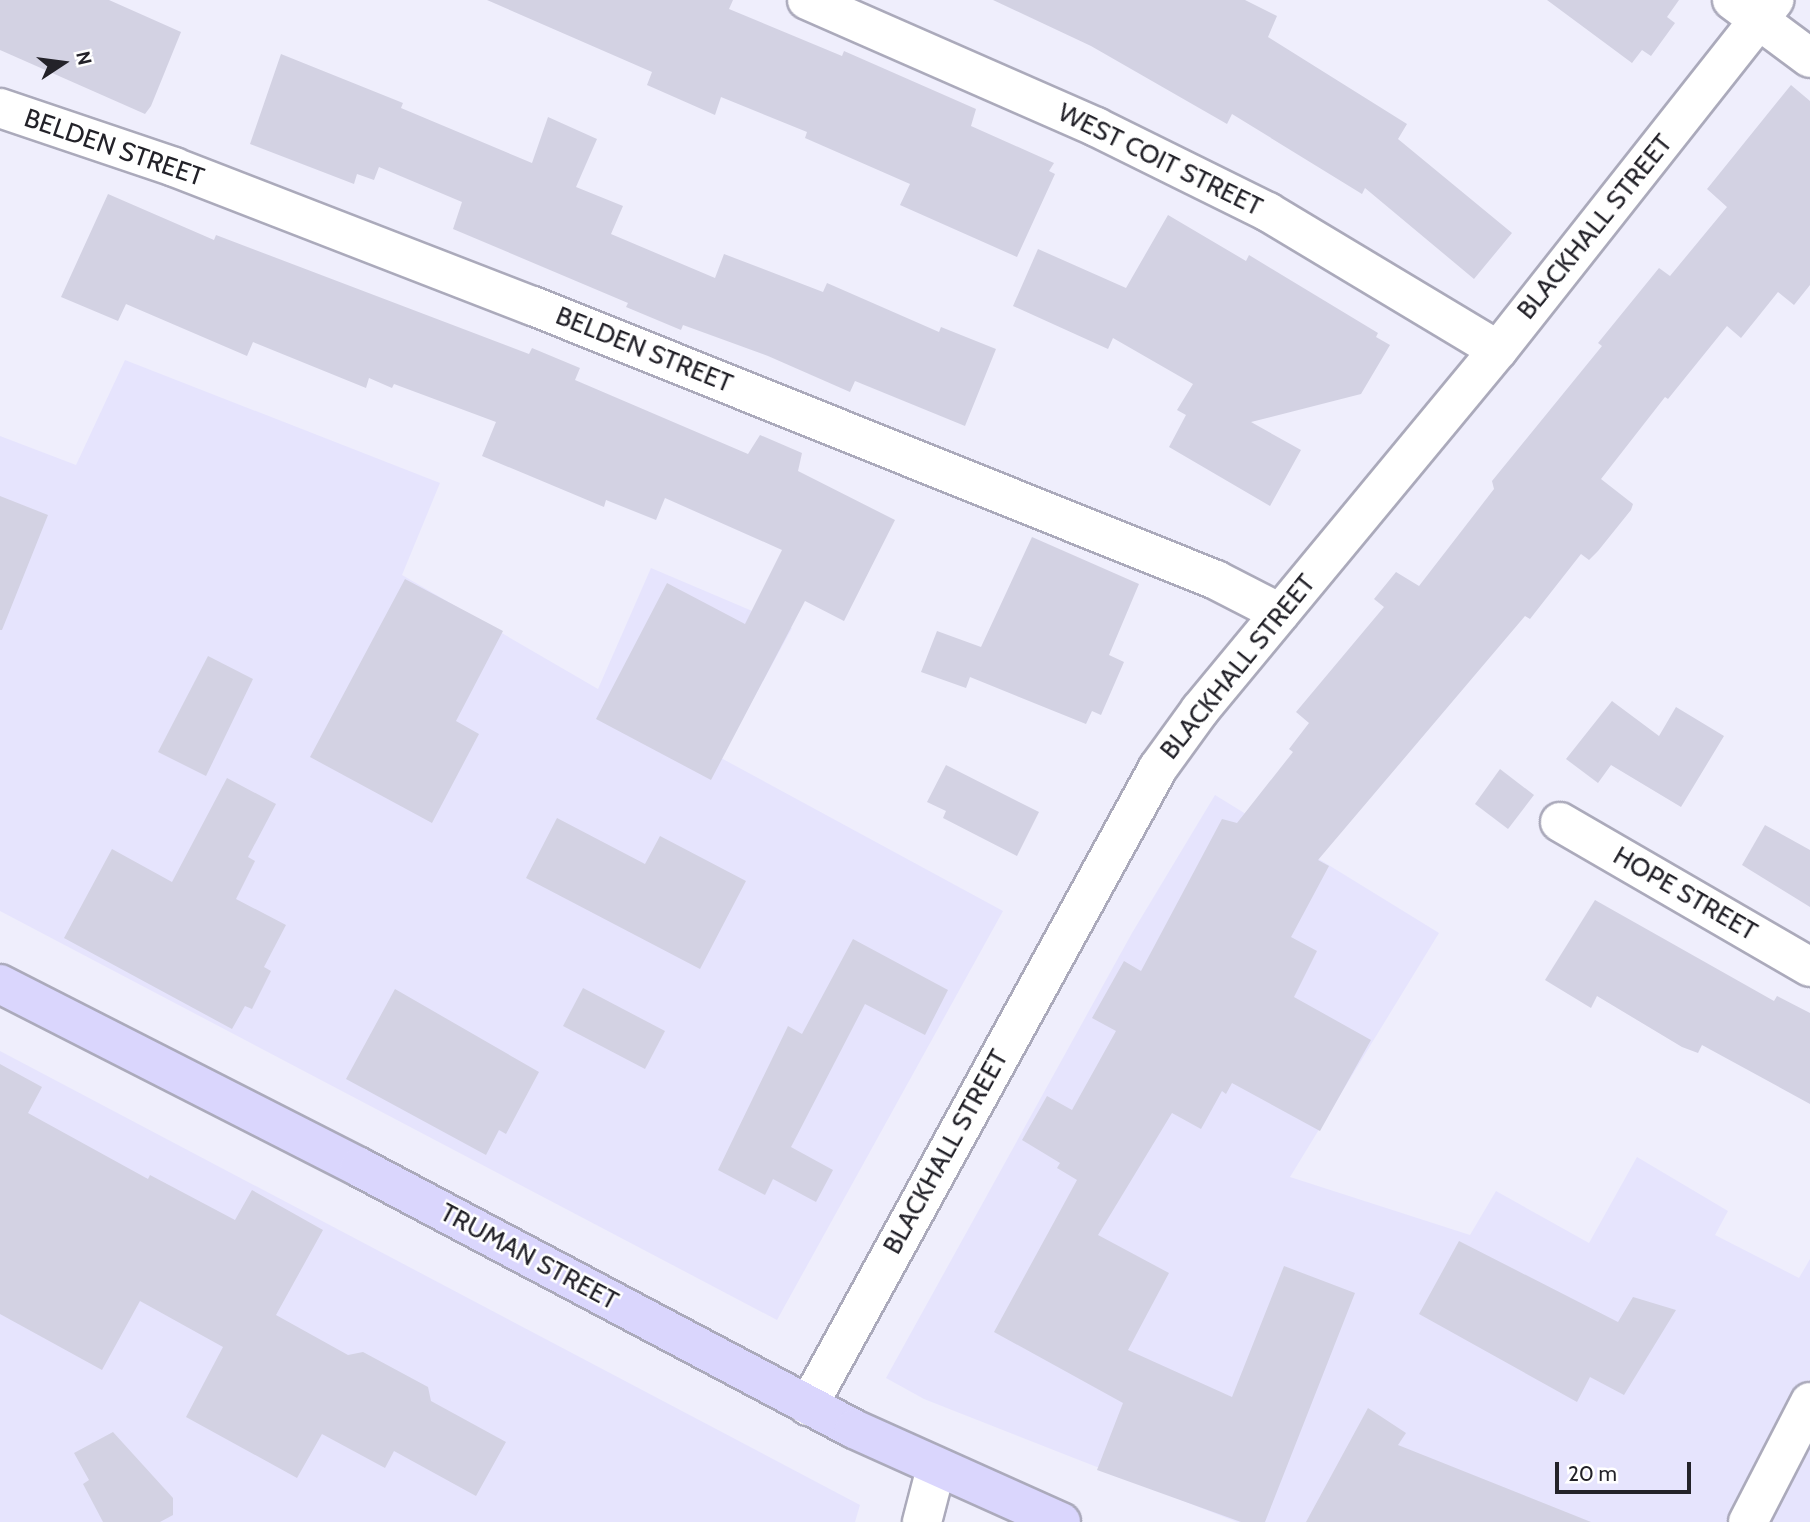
<!DOCTYPE html>
<style>
body{margin:0}
#map{position:relative;width:1810px;height:1522px;overflow:hidden;background:#efeefc;font-family:Cabin,sans-serif}
div>[style]{position:absolute}
.built>*{inset:0;background:#e6e4fd}
.building>*{inset:0;background:#d3d2e3}
.roads{filter:drop-shadow(2px 0 #abaabb) drop-shadow(-2px 0 #abaabb) drop-shadow(0 2px #abaabb) drop-shadow(0 -2px #abaabb)}
.minor>*{height:38px;margin:-19px;padding:0 19px;transform-origin:19px;border-radius:19px;background:#fff}
.major>*{height:38px;margin:-19px;padding:0 19px;transform-origin:19px;border-radius:19px;background:#dad6fd}
span{translate:-50% -50%;white-space:nowrap;text-align:center;line-height:1.15;-webkit-text-stroke:5px #fff;paint-order:stroke}
.street-label{font-size:26px;color:#232229}
.north{position:absolute;left:28px;top:28px;width:70px;height:70px;-webkit-text-stroke:5px #fff;paint-order:stroke;rotate:77deg;font-size:19px;font-weight:700;line-height:28px;text-align:center;color:#232229}
.north::after{content:'';display:block;margin:auto;width:24px;height:32px;background:#232229;clip-path:polygon(50% 0,100% 100%,50% 72%,0 100%)}
.scale{position:absolute;left:1555px;top:1462px;width:136px;height:32px;box-sizing:border-box;border:4px solid #232229;border-top:0;padding-left:9px;font-size:21px;line-height:24px;white-space:nowrap;color:#232229;-webkit-text-stroke:5px #fff;paint-order:stroke}
</style>
<div id="map">
<div class="built">
<div style="clip-path:polygon(125px 360px,440px 483px,402px 575px,598px 689px,651px 568px,792px 628px,721px 758px,1003px 911px,777px 1320px,0 911px,0 436px,76px 465px)"></div>
<div style="clip-path:polygon(1215px 795px,1439px 933px,1290px 1177px,1470px 1235px,1496px 1191px,1589px 1243px,1637px 1157px,1728px 1211px,1715px 1235px,1799px 1278px,1810px 1259px,1810px 1522px,1237px 1522px,924px 1399px,886px 1378px,1132px 933px)"></div>
<div style="clip-path:polygon(0 1051px,860px 1505px,855px 1522px,0 1522px)"></div>
</div>
<div class="building">
<div style="clip-path:polygon(0 0,109px 0,181px 32px,151px 106px,145px 114px,0 50px)"></div>
<div style="clip-path:polygon(487px 0,733px 0,729px 9px,842px 56px,844px 51px,976px 109px,971px 126px,1054px 163px,1049px 171px,1055px 174px,1017px 257px,900px 205px,910px 184px,805px 138px,807px 132px,721px 97px,715px 115px,647px 85px,652px 72px)"></div>
<div style="clip-path:polygon(993px 0,1245px 0,1277px 16px,1268px 37px,1407px 124px,1398px 139px,1512px 233px,1474px 279px,1365px 188px,1362px 194px,1232px 114px,1227px 124px,1091px 46px)"></div>
<div style="clip-path:polygon(1547px 0,1679px 0,1667px 17px,1675px 23px,1651px 56px,1642px 50px,1632px 63px)"></div>
<div style="clip-path:polygon(281px 54px,403px 103px,401px 108px,532px 163px,548px 117px,597px 139px,576px 187px,623px 206px,611px 234px,715px 278px,724px 254px,823px 292px,827px 283px,939px 332px,941px 327px,996px 349px,965px 426px,855px 381px,850px 392px,768px 356px,683px 325px,681px 330px,626px 307px,628px 303px,453px 229px,462px 202px,379px 167px,374px 180px,357px 174px,354px 184px,250px 144px)"></div>
<div style="clip-path:polygon(1791px 85px,1810px 101px,1810px 285px,1794px 305px,1778px 292px,1741px 338px,1727px 326px,1668px 399px,1665px 397px,1601px 479px,1633px 504px,1631px 510px,1598px 551px,1589px 560px,1581px 554px,1530px 619px,1525px 616px,1318px 860px,1329px 866px,1291px 937px,1317px 951px,1294px 997px,1371px 1040px,1320px 1131px,1232px 1083px,1226px 1094px,1222px 1091px,1201px 1129px,1172px 1113px,1098px 1235px,1169px 1273px,1128px 1350px,1232px 1397px,1284px 1266px,1355px 1293px,1265px 1522px,1241px 1522px,1097px 1470px,1123px 1403px,994px 1332px,1077px 1180px,1057px 1168px,1060px 1163px,1022px 1140px,1047px 1096px,1072px 1110px,1116px 1031px,1092px 1018px,1124px 961px,1141px 971px,1222px 819px,1237px 823px,1293px 752px,1289px 749px,1309px 723px,1296px 712px,1384px 607px,1374px 599px,1396px 572px,1419px 586px,1494px 489px,1492px 481px,1602px 346px,1598px 343px,1659px 268px,1670px 276px,1727px 207px,1707px 189px)"></div>
<div style="clip-path:polygon(108px 194px,214px 240px,216px 235px,529px 354px,532px 348px,580px 368px,575px 380px,748px 454px,760px 435px,802px 453px,798px 471px,895px 520px,844px 621px,805px 601px,711px 780px,596px 719px,667px 583px,745px 624px,782px 550px,665px 498px,656px 520px,606px 500px,604px 507px,482px 456px,496px 422px,394px 384px,392px 388px,369px 378px,366px 388px,253px 342px,247px 356px,126px 304px,118px 321px,61px 297px)"></div>
<div style="clip-path:polygon(1168px 215px,1246px 261px,1249px 255px,1378px 333px,1376px 337px,1390px 345px,1361px 394px,1251px 422px,1301px 450px,1270px 506px,1169px 447px,1186px 415px,1177px 410px,1193px 384px,1113px 338px,1108px 349px,1013px 306px,1038px 249px,1126px 288px)"></div>
<div style="clip-path:polygon(0 496px,48px 515px,2px 630px,0 630px)"></div>
<div style="clip-path:polygon(1032px 537px,1139px 584px,1109px 655px,1124px 662px,1101px 715px,1092px 711px,1086px 724px,970px 677px,966px 688px,921px 672px,937px 631px,981px 647px)"></div>
<div style="clip-path:polygon(405px 579px,503px 631px,456px 721px,479px 734px,432px 823px,310px 757px)"></div>
<div style="clip-path:polygon(208px 656px,253px 679px,206px 776px,158px 752px)"></div>
<div style="clip-path:polygon(1612px 701px,1659px 736px,1676px 707px,1724px 736px,1681px 807px,1611px 765px,1598px 783px,1566px 759px)"></div>
<div style="clip-path:polygon(946px 765px,1039px 812px,1017px 856px,943px 818px,946px 811px,927px 802px)"></div>
<div style="clip-path:polygon(1500px 769px,1534px 795px,1508px 829px,1475px 804px)"></div>
<div style="clip-path:polygon(227px 778px,276px 804px,248px 857px,255px 861px,236px 899px,286px 925px,264px 967px,271px 971px,252px 1009px,245px 1006px,232px 1029px,64px 938px,112px 849px,172px 882px)"></div>
<div style="clip-path:polygon(557px 818px,645px 864px,660px 836px,746px 881px,700px 969px,526px 878px)"></div>
<div style="clip-path:polygon(1765px 825px,1810px 850px,1810px 907px,1742px 865px)"></div>
<div style="clip-path:polygon(1595px 900px,1774px 1001px,1777px 996px,1810px 1013px,1810px 1104px,1702px 1045px,1698px 1053px,1682px 1047px,1597px 996px,1591px 1008px,1545px 980px)"></div>
<div style="clip-path:polygon(853px 939px,948px 990px,925px 1035px,865px 1004px,791px 1147px,833px 1170px,816px 1202px,773px 1179px,765px 1195px,718px 1170px,788px 1026px,802px 1034px)"></div>
<div style="clip-path:polygon(583px 988px,665px 1031px,645px 1069px,563px 1026px)"></div>
<div style="clip-path:polygon(395px 989px,539px 1072px,506px 1134px,499px 1130px,486px 1155px,346px 1079px)"></div>
<div style="clip-path:polygon(0 1064px,42px 1087px,28px 1113px,148px 1179px,150px 1175px,235px 1220px,252px 1190px,323px 1230px,276px 1315px,348px 1355px,363px 1352px,428px 1387px,431px 1401px,506px 1442px,476px 1496px,394px 1451px,385px 1468px,322px 1434px,297px 1478px,186px 1417px,223px 1347px,140px 1301px,102px 1370px,0 1314px)"></div>
<div style="clip-path:polygon(1459px 1241px,1618px 1322px,1633px 1297px,1676px 1310px,1624px 1395px,1590px 1377px,1577px 1402px,1419px 1314px)"></div>
<div style="clip-path:polygon(1368px 1408px,1406px 1433px,1398px 1445px,1591px 1522px,1306px 1522px)"></div>
<div style="clip-path:polygon(113px 1432px,173px 1498px,173px 1515px,160px 1522px,103px 1522px,83px 1484px,89px 1480px,74px 1453px)"></div>
</div>
<div class="roads">
<div class="minor">
<div style="left:807px;top:0;width:316px;rotate:23.7deg"></div>
<div style="left:1096px;top:127px;width:192px;rotate:26.3deg"></div>
<div style="left:1268px;top:212px;width:268px;rotate:31deg"></div>
<div style="left:1732px;top:0;width:97px;rotate:36.6deg"></div>
<div style="left:0;top:108px;width:184px;rotate:18.7deg"></div>
<div style="left:174px;top:167px;width:385px;rotate:21.2deg"></div>
<div style="left:533px;top:306px;width:736px;rotate:21.86deg"></div>
<div style="left:1216px;top:580px;width:72px;rotate:27.3deg"></div>
<div style="left:1560px;top:822px;width:289px;rotate:30.1deg"></div>
<div style="left:808px;top:1406px;width:728px;rotate:-61.25deg"></div>
<div style="left:1158px;top:768px;width:72px;rotate:-54.1deg"></div>
<div style="left:1200px;top:710px;width:467px;rotate:-50.4deg"></div>
<div style="left:1498px;top:350px;width:446px;rotate:-51.7deg"></div>
<div style="left:922px;top:1522px;width:56px;rotate:-75.5deg"></div>
<div style="left:1748px;top:1522px;width:135px;rotate:-62.7deg"></div>
</div>
<div class="major">
<div style="left:0;top:984px;width:403px;rotate:27deg"></div>
<div style="left:359px;top:1167px;width:560px;rotate:27.89deg"></div>
<div style="left:854px;top:1429px;width:227px;rotate:24.2deg"></div>
</div>
</div>
<div class="street-label">
<span style="left:114px;top:148px;rotate:19deg">BELDEN STREET</span>
<span style="left:1160px;top:160px;rotate:26deg">WEST COIT STREET</span>
<span style="left:1595px;top:227px;rotate:-51deg">BLACKHALL STREET</span>
<span style="left:644px;top:350px;rotate:22deg">BELDEN STREET</span>
<span style="left:1238px;top:667px;rotate:-51deg">BLACKHALL STREET</span>
<span style="left:1685px;top:894px;rotate:30deg">HOPE STREET</span>
<span style="left:946px;top:1152px;rotate:-61deg">BLACKHALL STREET</span>
<span style="left:529px;top:1257px;rotate:28deg">TRUMAN STREET</span>
</div>
<div class="north">N</div>
<div class="scale">20 m</div>
</div>
